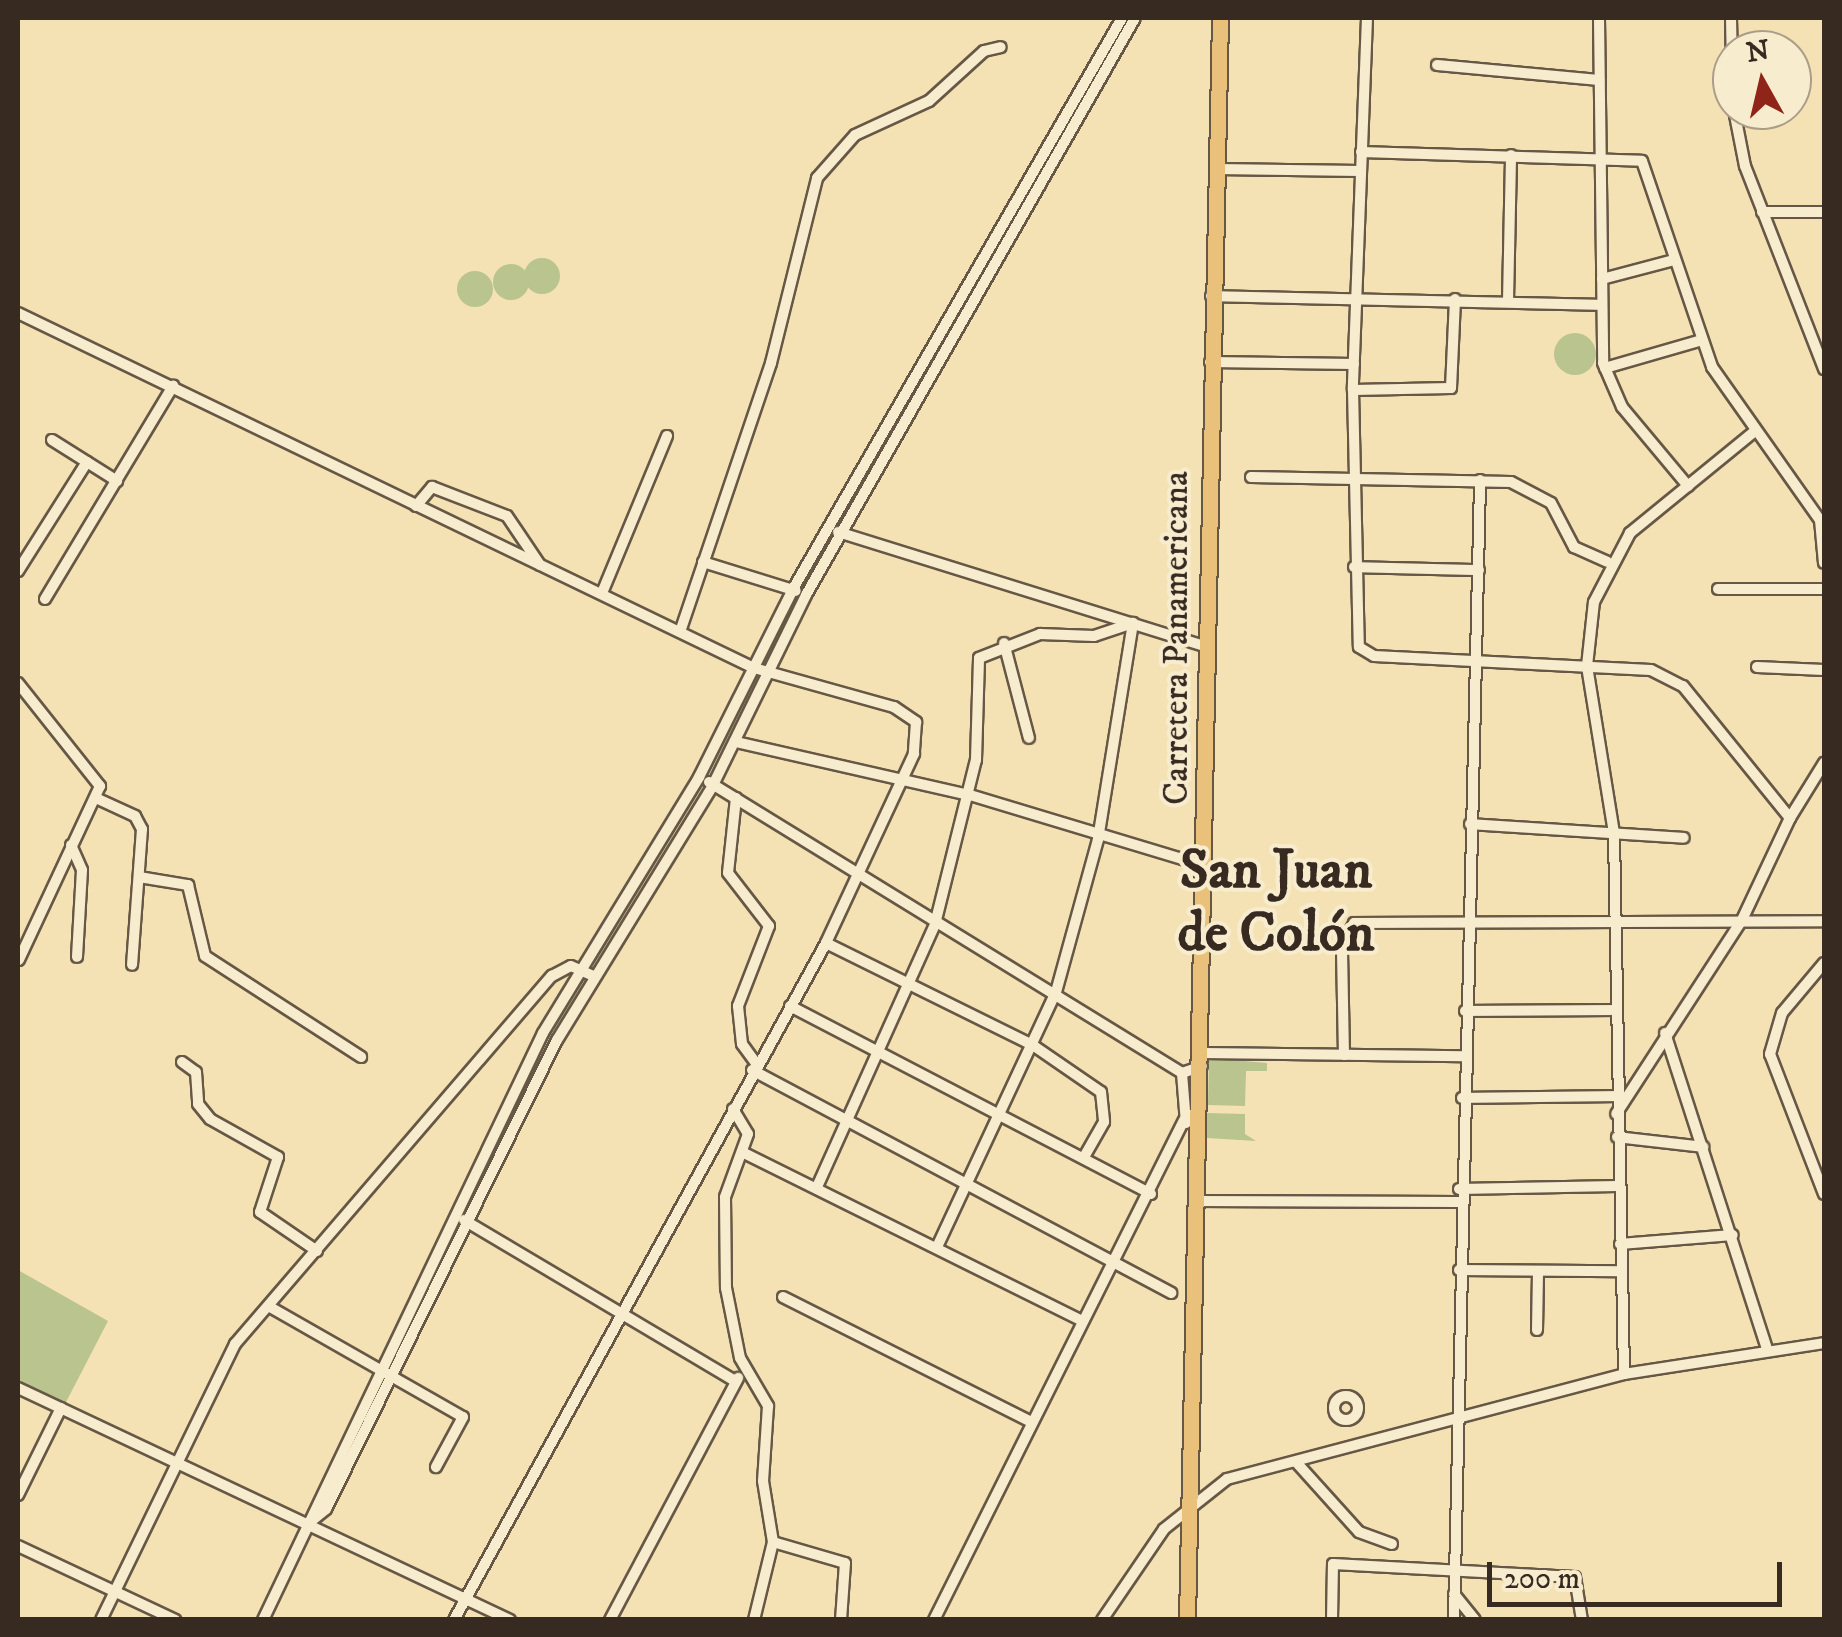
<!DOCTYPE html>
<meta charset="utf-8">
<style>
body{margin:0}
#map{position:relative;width:1842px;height:1637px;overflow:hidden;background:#f4e2b5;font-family:"IM FELL DW Pica",serif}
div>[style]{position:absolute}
.green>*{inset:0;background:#b9c48f}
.round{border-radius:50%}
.roads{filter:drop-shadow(2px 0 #665845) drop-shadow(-2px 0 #665845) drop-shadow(0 2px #665845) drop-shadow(0 -2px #665845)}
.street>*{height:10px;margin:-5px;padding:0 5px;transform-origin:5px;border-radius:5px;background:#f8eccf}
.street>.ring{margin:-5px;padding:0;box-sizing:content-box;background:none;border:10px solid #f8eccf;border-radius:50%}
.primary>*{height:15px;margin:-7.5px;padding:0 7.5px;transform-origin:7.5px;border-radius:7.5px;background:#eac17a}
span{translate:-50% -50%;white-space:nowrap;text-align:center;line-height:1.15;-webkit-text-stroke:8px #f8eccf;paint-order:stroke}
.street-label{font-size:35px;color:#372a20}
.town-label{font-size:55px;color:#372a20;font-weight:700}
.frame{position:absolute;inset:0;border:20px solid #372a20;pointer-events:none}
.north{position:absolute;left:1712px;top:30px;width:100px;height:100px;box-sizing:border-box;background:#f8eccf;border:2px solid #ab9e89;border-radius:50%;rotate:352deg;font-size:28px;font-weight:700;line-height:40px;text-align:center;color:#372a20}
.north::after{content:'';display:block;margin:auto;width:35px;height:45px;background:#8f2418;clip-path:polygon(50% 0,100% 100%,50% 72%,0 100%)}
.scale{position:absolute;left:1487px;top:1562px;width:295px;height:45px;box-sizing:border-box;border:5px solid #372a20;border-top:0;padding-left:12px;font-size:30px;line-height:35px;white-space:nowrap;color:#372a20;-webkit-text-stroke:8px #f8eccf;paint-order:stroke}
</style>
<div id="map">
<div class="green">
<div class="round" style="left:524px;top:258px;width:36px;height:36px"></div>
<div class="round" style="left:493px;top:264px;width:36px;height:36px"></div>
<div class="round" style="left:457px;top:271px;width:36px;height:36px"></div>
<div class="round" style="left:1554px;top:333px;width:42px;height:42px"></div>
<div style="clip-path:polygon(1209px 1058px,1267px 1063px,1267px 1071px,1246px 1071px,1245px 1106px,1208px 1105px)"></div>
<div style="clip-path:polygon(1207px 1113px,1245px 1114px,1245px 1134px,1256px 1141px,1207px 1138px)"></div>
<div style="clip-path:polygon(18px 1270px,108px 1321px,65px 1404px,18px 1382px)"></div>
</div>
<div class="roads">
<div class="street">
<div style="left:1367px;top:18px;width:372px;rotate:92.2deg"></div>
<div style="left:1353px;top:390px;width:257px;rotate:88.7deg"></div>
<div style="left:1359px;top:647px;width:17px;rotate:31deg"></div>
<div style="left:1374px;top:656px;width:277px;rotate:2.9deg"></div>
<div style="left:1651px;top:670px;width:36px;rotate:27deg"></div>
<div style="left:1683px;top:686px;width:170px;rotate:51deg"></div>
<div style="left:1790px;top:818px;width:113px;rotate:115.2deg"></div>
<div style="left:1742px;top:920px;width:231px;rotate:123deg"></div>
<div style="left:1599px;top:18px;width:345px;rotate:89.3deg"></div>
<div style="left:1603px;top:363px;width:48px;rotate:66.6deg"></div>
<div style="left:1622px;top:407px;width:103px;rotate:50.1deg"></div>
<div style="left:1731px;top:18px;width:49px;rotate:88.8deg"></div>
<div style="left:1437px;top:65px;width:163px;rotate:5.3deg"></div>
<div style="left:1734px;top:110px;width:57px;rotate:78.9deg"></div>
<div style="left:1745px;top:166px;width:218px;rotate:68.7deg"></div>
<div style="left:1361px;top:152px;width:281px;rotate:1.8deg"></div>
<div style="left:1642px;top:161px;width:218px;rotate:71.2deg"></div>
<div style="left:1712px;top:367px;width:187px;rotate:54.8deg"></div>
<div style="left:1820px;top:520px;width:43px;rotate:84.7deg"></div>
<div style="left:1216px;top:169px;width:144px;rotate:0.8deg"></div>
<div style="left:1762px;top:212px;width:62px"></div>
<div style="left:1602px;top:279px;width:74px;rotate:-14.8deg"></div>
<div style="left:1211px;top:296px;width:391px;rotate:1.3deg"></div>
<div style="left:1508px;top:301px;width:146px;rotate:-88.8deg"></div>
<div style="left:18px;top:313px;width:817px;rotate:25.75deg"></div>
<div style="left:754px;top:668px;width:145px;rotate:15.6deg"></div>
<div style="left:894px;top:707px;width:27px;rotate:34deg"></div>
<div style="left:916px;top:722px;width:32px;rotate:94deg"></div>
<div style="left:914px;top:754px;width:208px;rotate:115deg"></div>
<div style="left:826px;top:943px;width:772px;rotate:118.79deg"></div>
<div style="left:1210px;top:362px;width:144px;rotate:0.8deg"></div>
<div style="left:1605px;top:368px;width:101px;rotate:-16.1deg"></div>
<div style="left:1353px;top:390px;width:98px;rotate:-1.2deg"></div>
<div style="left:1451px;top:388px;width:89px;rotate:-87.4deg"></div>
<div style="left:52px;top:440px;width:77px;rotate:32.2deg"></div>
<div style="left:1251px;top:477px;width:260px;rotate:1.1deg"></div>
<div style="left:1511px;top:482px;width:45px;rotate:27.7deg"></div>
<div style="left:1551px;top:503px;width:50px;rotate:62.4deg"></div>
<div style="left:1574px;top:547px;width:36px;rotate:24deg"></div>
<div style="left:416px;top:506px;width:25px;rotate:-50deg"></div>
<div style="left:432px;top:487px;width:80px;rotate:21.1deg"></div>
<div style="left:507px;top:516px;width:59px;rotate:56deg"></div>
<div style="left:838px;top:532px;width:387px;rotate:17.3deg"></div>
<div style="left:703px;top:562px;width:97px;rotate:17.3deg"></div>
<div style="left:1354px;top:567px;width:125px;rotate:1.4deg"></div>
<div style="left:18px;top:571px;width:129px;rotate:-57.7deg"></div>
<div style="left:1718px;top:589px;width:106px"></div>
<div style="left:602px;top:593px;width:170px;rotate:-67.5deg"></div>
<div style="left:45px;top:599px;width:249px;rotate:-59deg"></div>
<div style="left:681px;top:629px;width:281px;rotate:-71.3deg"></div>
<div style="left:771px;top:363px;width:191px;rotate:-76deg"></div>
<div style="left:817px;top:178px;width:57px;rotate:-48.5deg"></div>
<div style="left:855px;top:135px;width:81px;rotate:-24.7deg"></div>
<div style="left:929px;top:101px;width:74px;rotate:-42.3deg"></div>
<div style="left:984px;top:51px;width:17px;rotate:-13deg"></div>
<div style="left:1004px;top:643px;width:98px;rotate:75.3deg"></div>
<div style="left:1757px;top:667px;width:67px;rotate:2.6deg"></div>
<div style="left:18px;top:683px;width:132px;rotate:51.5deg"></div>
<div style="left:100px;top:786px;width:192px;rotate:115deg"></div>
<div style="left:736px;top:742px;width:240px;rotate:12.8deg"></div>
<div style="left:970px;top:795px;width:245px;rotate:16.8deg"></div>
<div style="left:709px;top:782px;width:555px;rotate:31.6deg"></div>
<div style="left:736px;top:798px;width:75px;rotate:96.1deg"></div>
<div style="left:728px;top:873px;width:67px;rotate:52.3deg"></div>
<div style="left:769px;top:926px;width:86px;rotate:111.2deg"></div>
<div style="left:738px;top:1006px;width:38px;rotate:84deg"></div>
<div style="left:742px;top:1044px;width:24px;rotate:54deg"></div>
<div style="left:98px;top:799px;width:41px;rotate:24.7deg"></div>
<div style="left:135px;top:816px;width:15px;rotate:62deg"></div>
<div style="left:142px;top:829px;width:136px;rotate:94.2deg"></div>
<div style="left:1790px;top:818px;width:65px;rotate:-58.3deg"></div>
<div style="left:1470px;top:824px;width:214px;rotate:3.7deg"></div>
<div style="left:71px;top:845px;width:27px;rotate:66deg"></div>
<div style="left:82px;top:870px;width:87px;rotate:93.3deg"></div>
<div style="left:139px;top:877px;width:50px;rotate:9.3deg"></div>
<div style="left:188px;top:885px;width:73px;rotate:76.5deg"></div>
<div style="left:205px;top:956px;width:186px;rotate:32.9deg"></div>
<div style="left:826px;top:943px;width:232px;rotate:26.3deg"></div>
<div style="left:1034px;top:1046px;width:81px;rotate:34.5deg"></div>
<div style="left:1101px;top:1092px;width:30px;rotate:84deg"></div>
<div style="left:1104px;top:1122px;width:40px;rotate:119.7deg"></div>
<div style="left:1824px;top:963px;width:65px;rotate:130deg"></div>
<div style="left:1782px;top:1013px;width:43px;rotate:106.3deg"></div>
<div style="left:1770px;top:1054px;width:150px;rotate:68.9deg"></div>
<div style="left:790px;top:1006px;width:407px;rotate:27.5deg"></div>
<div style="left:1465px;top:1011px;width:146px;rotate:-0.4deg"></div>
<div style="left:1665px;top:1033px;width:331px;rotate:72.1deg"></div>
<div style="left:1204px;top:1053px;width:260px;rotate:0.7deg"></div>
<div style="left:1344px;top:1055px;width:109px;rotate:-91.1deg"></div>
<div style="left:1342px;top:946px;width:26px;rotate:-62deg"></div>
<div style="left:1354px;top:923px;width:470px;rotate:-0.2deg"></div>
<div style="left:182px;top:1062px;width:17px;rotate:36deg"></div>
<div style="left:196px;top:1072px;width:32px;rotate:86deg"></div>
<div style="left:198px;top:1104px;width:19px;rotate:51deg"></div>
<div style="left:210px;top:1119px;width:78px;rotate:29.2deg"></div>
<div style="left:278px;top:1157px;width:58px;rotate:108.1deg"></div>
<div style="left:260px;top:1212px;width:69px;rotate:34.4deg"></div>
<div style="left:752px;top:1070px;width:475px;rotate:28deg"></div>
<div style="left:1462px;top:1098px;width:154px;rotate:-0.7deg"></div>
<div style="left:733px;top:1109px;width:29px;rotate:59deg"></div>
<div style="left:748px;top:1134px;width:67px;rotate:110.1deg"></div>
<div style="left:725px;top:1197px;width:91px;rotate:89.4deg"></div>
<div style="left:726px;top:1288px;width:71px;rotate:78.7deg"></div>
<div style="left:740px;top:1358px;width:56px;rotate:59.7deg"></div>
<div style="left:768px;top:1406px;width:75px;rotate:93.8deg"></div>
<div style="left:763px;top:1481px;width:62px;rotate:80.7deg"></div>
<div style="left:773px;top:1542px;width:80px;rotate:103.7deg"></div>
<div style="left:1186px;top:1123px;width:50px;rotate:-94.6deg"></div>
<div style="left:1182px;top:1073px;width:21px;rotate:-19deg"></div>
<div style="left:1617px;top:1137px;width:87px;rotate:6.6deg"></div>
<div style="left:744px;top:1153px;width:377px;rotate:26.4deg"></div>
<div style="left:817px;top:1187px;width:288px;rotate:-65.8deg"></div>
<div style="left:935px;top:924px;width:169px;rotate:-76deg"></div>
<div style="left:976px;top:760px;width:102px;rotate:-88.3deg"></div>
<div style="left:979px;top:658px;width:66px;rotate:-21.5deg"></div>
<div style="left:1040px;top:634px;width:54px;rotate:2.1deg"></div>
<div style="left:1094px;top:636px;width:41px;rotate:-18.4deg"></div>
<div style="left:1459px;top:1189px;width:158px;rotate:-1.1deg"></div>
<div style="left:1196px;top:1201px;width:262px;rotate:0.2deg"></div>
<div style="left:464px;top:1220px;width:314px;rotate:30.7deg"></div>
<div style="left:1620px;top:1244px;width:113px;rotate:-4.6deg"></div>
<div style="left:937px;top:1247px;width:281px;rotate:-65deg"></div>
<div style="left:1056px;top:992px;width:159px;rotate:-74.6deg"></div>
<div style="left:1098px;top:839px;width:219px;rotate:-80.8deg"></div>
<div style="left:1459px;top:1270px;width:163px;rotate:0.4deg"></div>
<div style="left:783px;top:1297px;width:278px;rotate:26.7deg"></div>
<div style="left:270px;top:1307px;width:222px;rotate:29.7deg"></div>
<div style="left:463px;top:1417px;width:57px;rotate:118.4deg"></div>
<div style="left:1537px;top:1330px;width:58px;rotate:-89deg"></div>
<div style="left:1624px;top:1374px;width:541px;rotate:-91.06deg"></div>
<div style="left:1614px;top:833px;width:169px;rotate:-99.2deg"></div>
<div style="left:1587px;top:666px;width:64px;rotate:-83.8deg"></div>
<div style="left:1594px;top:602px;width:78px;rotate:-62.4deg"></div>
<div style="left:1630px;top:533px;width:160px;rotate:-39.2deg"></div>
<div style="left:18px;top:1388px;width:544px;rotate:25.25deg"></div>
<div class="ring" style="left:1334px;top:1396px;width:14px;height:14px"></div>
<div style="left:1296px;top:1462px;width:94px;rotate:48deg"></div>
<div style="left:1359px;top:1532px;width:35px;rotate:20deg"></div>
<div style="left:18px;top:1495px;width:97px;rotate:-63.7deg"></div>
<div style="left:310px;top:1522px;width:21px;rotate:-39deg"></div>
<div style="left:326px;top:1509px;width:523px;rotate:-63.78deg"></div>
<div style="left:557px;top:1040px;width:299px;rotate:-58.5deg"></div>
<div style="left:713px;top:785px;width:212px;rotate:-63.9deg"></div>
<div style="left:806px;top:595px;width:664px;rotate:-60.31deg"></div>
<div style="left:773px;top:1542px;width:75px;rotate:16.3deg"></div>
<div style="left:845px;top:1563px;width:57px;rotate:94deg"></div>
<div style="left:18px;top:1546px;width:174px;rotate:25.2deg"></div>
<div style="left:1454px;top:1594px;width:33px;rotate:51deg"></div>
<div style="left:101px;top:1620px;width:307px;rotate:-64.1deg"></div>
<div style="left:235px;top:1344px;width:486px;rotate:-49.3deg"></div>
<div style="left:552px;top:976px;width:21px;rotate:-28deg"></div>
<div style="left:571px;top:966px;width:24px;rotate:24deg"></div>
<div style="left:263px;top:1620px;width:650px;rotate:-64.5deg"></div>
<div style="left:543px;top:1033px;width:300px;rotate:-58.6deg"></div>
<div style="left:699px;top:777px;width:210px;rotate:-63.4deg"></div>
<div style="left:793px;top:589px;width:659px;rotate:-60.05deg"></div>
<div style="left:610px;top:1620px;width:274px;rotate:-62.1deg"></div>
<div style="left:934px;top:1620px;width:559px;rotate:-63.43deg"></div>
<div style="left:1102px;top:1620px;width:110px;rotate:-55.7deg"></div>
<div style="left:1164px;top:1529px;width:80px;rotate:-38.4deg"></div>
<div style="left:1227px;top:1479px;width:411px;rotate:-14.8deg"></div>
<div style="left:1624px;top:1374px;width:202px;rotate:-8.8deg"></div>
<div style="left:1332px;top:1620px;width:56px;rotate:-89deg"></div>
<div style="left:1333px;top:1564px;width:242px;rotate:3.1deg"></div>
<div style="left:1575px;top:1577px;width:44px;rotate:80.8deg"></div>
<div style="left:1454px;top:1620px;width:1140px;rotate:-88.69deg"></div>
</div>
<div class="primary">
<div style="left:1187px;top:1620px;width:1602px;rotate:-88.82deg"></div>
</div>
</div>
<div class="street-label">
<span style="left:1177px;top:638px;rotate:-90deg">Carretera Panamericana</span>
</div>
<div class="town-label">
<span style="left:1276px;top:903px">San Juan<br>de Colón</span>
</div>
<div class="frame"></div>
<div class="north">N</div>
<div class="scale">200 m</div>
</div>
